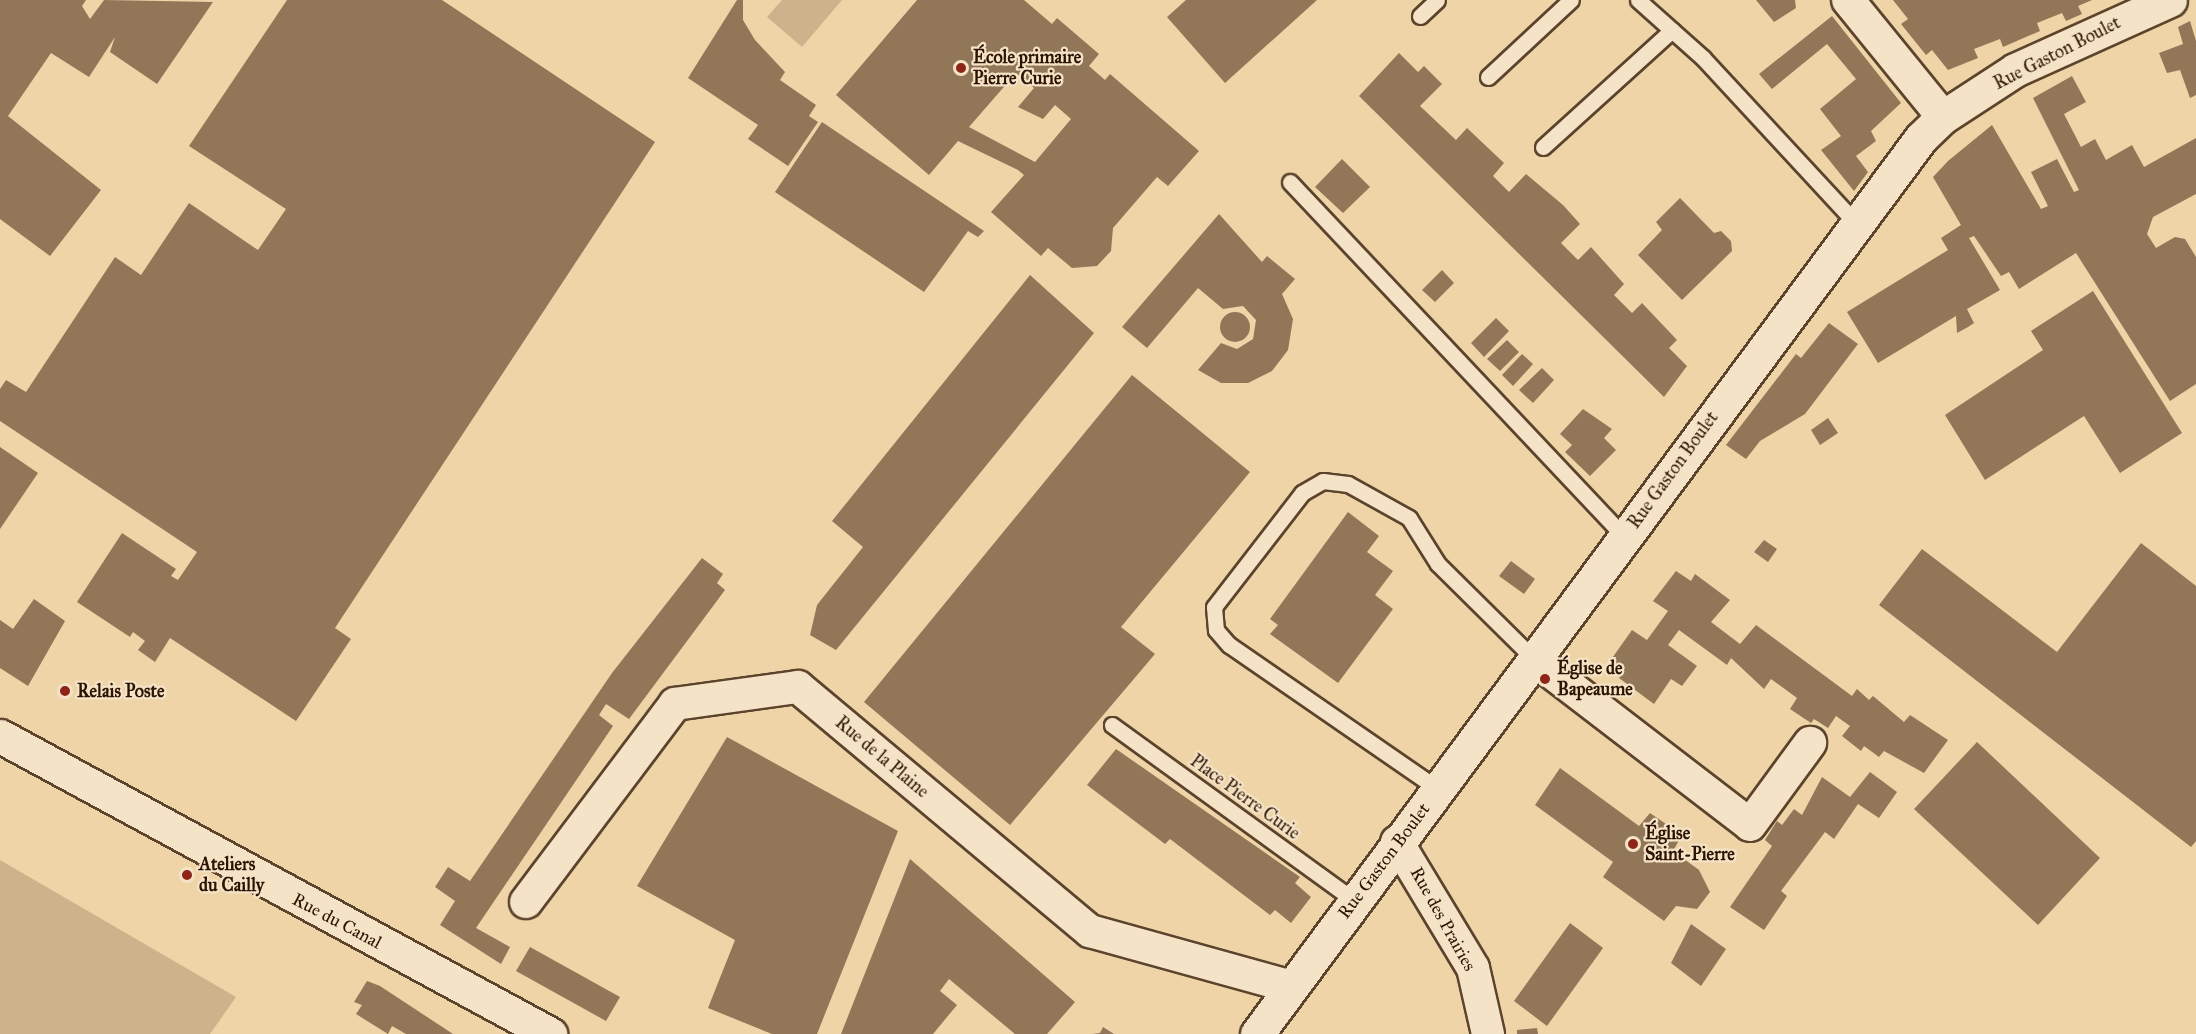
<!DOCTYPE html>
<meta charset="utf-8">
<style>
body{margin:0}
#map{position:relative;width:2196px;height:1034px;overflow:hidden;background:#eed4a7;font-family:"IM FELL Great Primer",serif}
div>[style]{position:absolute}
.green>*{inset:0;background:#cdb38b}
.building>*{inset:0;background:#917758}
.round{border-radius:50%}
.roads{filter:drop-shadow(2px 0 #5c432c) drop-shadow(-2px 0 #5c432c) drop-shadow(0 2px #5c432c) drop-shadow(0 -2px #5c432c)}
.service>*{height:15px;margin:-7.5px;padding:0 7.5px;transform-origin:7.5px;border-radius:7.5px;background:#f4e3c6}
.minor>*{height:32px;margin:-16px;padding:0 16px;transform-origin:16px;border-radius:16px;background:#f4e3c6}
.tertiary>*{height:33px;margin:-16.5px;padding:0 16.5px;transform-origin:16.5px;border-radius:16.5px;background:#f4e3c6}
.dots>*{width:16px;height:16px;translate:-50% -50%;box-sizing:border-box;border:3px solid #f4e3c6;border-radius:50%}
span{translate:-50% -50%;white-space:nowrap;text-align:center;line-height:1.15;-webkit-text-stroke:4.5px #f4e3c6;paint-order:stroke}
.street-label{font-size:18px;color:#2c1303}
.poi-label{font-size:18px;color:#2c1303;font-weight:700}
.left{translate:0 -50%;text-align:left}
</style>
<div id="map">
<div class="green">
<div style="clip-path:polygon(782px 0,842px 0,802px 47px,767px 17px)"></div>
<div style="clip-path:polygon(0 860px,236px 997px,210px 1034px,0 1034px)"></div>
</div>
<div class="building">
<div style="clip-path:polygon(0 0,86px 0,82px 6px,90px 19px,104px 0,213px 2px,157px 84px,110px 52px,115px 37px,89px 77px,51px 53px,8px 116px,101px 190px,50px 256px,0 219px)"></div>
<div style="clip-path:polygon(287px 0,442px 0,655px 142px,335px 628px,351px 639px,296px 721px,170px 638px,155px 662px,138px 650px,145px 641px,133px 632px,130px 637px,77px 602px,122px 533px,176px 569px,171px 576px,178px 580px,197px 552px,0 421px,0 389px,6px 380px,26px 392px,115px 257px,141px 275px,189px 203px,258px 250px,286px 209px,189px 146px)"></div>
<div style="clip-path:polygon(737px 0,743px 0,743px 20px,755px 40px,785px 72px,780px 80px,816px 105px,809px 116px,818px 122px,788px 166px,748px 139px,758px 125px,688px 78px)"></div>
<div style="clip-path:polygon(evenodd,917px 0,1024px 0,1052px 24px,1057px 18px,1099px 54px,1089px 66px,1105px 80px,1110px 74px,1199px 151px,1168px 186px,1157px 177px,1113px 228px,1111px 251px,1097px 266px,1072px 268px,1048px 248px,1041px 256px,991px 212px,1024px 175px,1018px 170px,958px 141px,929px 175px,836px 95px,917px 0,1016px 73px,1034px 88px,1018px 107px,1043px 119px,1055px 105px,1071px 119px,1035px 162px,969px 127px,1016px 73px)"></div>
<div style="clip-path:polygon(1186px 0,1317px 0,1225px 83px,1167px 17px)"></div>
<div style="clip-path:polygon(1756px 0,1795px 0,1796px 8px,1774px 22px)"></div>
<div style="clip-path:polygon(1893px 0,2092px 0,2078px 6px,2082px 14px,2066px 21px,2062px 13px,2037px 23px,2040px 31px,2003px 47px,2000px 39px,1974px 49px,1978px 58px,1948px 70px,1932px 50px,1926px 55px,1901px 24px,1908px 19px)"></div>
<div style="clip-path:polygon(1832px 16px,1901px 103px,1871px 131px,1876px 141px,1856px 156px,1868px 172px,1854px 191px,1821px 150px,1841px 136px,1820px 109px,1856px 79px,1827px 44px,1772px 89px,1759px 74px)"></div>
<div style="clip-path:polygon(2190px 21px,2196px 41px,2196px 95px,2190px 98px,2180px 70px,2167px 73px,2159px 53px,2183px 44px,2178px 27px)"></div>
<div style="clip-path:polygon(1399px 53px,1418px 72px,1424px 66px,1442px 84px,1420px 106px,1456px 140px,1467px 128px,1504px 163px,1493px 176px,1509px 192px,1526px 174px,1563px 205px,1580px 224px,1561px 243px,1578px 260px,1591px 247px,1624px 284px,1614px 295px,1632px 313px,1642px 303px,1677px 340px,1669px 348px,1687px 366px,1664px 397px,1359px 96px)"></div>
<div style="clip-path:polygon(2072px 76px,2086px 102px,2064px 114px,2081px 147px,2095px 139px,2106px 160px,2132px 145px,2144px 167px,2196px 138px,2196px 194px,2153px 217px,2147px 234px,2156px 248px,2175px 237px,2185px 239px,2196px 257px,2196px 384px,2170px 401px,2076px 253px,2019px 289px,2009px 272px,2001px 276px,1974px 236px,1969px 238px,2000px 290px,1967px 309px,1974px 323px,1968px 327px,1957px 333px,1956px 316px,1878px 363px,1847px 312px,1948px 250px,1941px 238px,1961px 225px,1933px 177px,1948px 161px,1992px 125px,2041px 209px,2048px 206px,2031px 172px,2057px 159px,2074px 192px,2079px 190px,2033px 98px)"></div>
<div style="clip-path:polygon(822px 122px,984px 231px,978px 237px,968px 231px,924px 292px,775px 192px)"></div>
<div style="clip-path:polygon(1342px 159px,1370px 187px,1343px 213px,1315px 187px)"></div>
<div style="clip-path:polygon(1680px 198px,1714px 233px,1721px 231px,1731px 241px,1732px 251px,1682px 300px,1638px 255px,1662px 230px,1656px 222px)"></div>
<div style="clip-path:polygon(1219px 214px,1262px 262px,1267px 256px,1295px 279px,1282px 294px,1293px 319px,1288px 350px,1272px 371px,1248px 383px,1221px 383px,1198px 370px,1221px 343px,1237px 349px,1253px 339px,1256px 320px,1243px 306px,1223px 309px,1198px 288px,1147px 348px,1122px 327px)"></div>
<div style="clip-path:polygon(1442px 270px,1454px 283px,1435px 302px,1422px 290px)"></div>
<div style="clip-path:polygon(1030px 275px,1094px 333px,836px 650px,810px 635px,817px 605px,863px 547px,832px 521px)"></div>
<div style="clip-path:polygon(2093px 291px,2182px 433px,2120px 473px,2084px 416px,1985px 480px,1945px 415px,2043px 350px,2031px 331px)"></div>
<div class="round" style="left:1220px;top:312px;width:30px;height:30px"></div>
<div style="clip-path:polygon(1496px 318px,1509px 331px,1484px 357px,1471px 343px)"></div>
<div style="clip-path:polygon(1829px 323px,1858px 344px,1805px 414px,1760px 441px,1746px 459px,1726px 445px,1796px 354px,1801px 358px)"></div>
<div style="clip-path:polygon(1507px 340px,1519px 352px,1500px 371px,1487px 359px)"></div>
<div style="clip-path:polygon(1522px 354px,1533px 364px,1513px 386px,1502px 375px)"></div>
<div style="clip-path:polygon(1542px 368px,1554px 380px,1533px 403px,1519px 390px)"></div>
<div style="clip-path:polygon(1132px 375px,1250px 472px,1121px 627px,1155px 654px,1010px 825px,864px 702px)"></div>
<div style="clip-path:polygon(1583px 409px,1612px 429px,1604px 438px,1616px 450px,1590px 476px,1565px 452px,1572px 445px,1560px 434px)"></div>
<div style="clip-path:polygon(1828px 418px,1838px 433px,1820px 445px,1811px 430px)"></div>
<div style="clip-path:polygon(0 447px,38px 473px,0 529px)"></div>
<div style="clip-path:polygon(1348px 512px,1379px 536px,1367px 552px,1393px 571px,1375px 595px,1393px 609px,1338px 683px,1270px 634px,1278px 625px,1270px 619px)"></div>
<div style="clip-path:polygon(1764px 540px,1777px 549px,1768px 562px,1754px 552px)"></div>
<div style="clip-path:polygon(2141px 543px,2196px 586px,2196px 841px,2191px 847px,1879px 605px,1922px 549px,2057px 652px)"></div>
<div style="clip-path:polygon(702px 558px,723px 574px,717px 583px,725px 590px,629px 719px,606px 704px,599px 715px,613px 726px,476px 928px,510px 947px,501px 964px,440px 925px,455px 901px,435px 887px,448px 867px,470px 881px,612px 673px)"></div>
<div style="clip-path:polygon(1511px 561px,1535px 579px,1524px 594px,1499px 576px)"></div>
<div style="clip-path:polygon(1676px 571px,1691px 581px,1695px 574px,1730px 600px,1711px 622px,1740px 644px,1756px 625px,1852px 696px,1857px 689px,1869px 700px,1873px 696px,1904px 722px,1910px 715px,1948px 740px,1924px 773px,1884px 751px,1879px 757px,1864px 746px,1861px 751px,1842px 736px,1850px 726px,1836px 716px,1828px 728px,1814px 719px,1811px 723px,1790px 709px,1797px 698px,1771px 679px,1764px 689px,1731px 658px,1727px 665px,1679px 630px,1668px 645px,1697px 666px,1682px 686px,1671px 679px,1654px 704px,1619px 678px,1624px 671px,1610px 661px,1632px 630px,1647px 640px,1668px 611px,1653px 601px)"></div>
<div style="clip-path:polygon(34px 599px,65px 621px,28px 686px,0 668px,0 620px,13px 629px)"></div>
<div style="clip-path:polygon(727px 737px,898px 831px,817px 1034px,772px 1034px,708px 1008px,735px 940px,637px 886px)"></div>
<div style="clip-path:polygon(1977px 742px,2100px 858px,2038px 925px,1914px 809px)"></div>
<div style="clip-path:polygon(1116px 749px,1300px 877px,1295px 883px,1311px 897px,1291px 923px,1275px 910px,1270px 915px,1170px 839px,1165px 844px,1087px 785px)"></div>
<div style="clip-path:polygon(1560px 768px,1639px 826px,1650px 813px,1682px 835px,1673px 851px,1699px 870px,1710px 892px,1697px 909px,1676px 906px,1664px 921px,1603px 877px,1613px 862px,1535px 805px)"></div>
<div style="clip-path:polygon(1870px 772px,1897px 792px,1879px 818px,1858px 804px,1834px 839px,1825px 832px,1781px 891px,1787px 896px,1764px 930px,1730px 907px,1772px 846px,1765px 840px,1777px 821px,1782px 825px,1794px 809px,1802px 815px,1822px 777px,1850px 797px)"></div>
<div style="clip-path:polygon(910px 859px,1075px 1002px,1047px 1034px,1015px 1034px,949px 979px,940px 991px,957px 1005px,933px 1034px,841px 1034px)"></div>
<div style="clip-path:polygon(1570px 923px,1603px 948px,1547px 1026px,1514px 1001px)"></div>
<div style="clip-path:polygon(1691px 924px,1726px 949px,1701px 986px,1671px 963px)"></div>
<div style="clip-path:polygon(530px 947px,620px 997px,606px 1021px,516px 971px)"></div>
<div style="clip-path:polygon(367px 981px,380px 986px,453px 1034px,406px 1034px,392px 1026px,388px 1034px,356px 1014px,362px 1005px,354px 1002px)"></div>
<div style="clip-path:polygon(1103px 1027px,1114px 1034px,1092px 1034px,1100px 1033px)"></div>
<div style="clip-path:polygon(1537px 1028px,1538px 1034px,1517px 1034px,1517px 1030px)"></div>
</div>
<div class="roads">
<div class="service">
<div style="left:1638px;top:0;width:87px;rotate:41.7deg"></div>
<div style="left:1703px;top:58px;width:224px;rotate:47.2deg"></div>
<div style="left:1420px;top:16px;width:23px;rotate:-43deg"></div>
<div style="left:1488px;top:77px;width:113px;rotate:-42.9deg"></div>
<div style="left:1543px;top:147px;width:174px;rotate:-42.2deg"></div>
<div style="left:1290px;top:182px;width:487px;rotate:46.7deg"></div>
<div style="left:1112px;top:725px;width:299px;rotate:35.9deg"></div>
<div style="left:1438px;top:789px;width:254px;rotate:-145.4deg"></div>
<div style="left:1229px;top:645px;width:20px;rotate:-131deg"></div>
<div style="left:1216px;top:630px;width:23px;rotate:-95deg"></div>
<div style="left:1214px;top:607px;width:144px;rotate:-52.3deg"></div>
<div style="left:1302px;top:493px;width:24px;rotate:-30deg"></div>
<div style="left:1323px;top:481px;width:25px;rotate:7deg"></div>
<div style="left:1348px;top:484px;width:70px;rotate:29.1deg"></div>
<div style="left:1409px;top:518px;width:54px;rotate:57.8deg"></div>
<div style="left:1438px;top:564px;width:135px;rotate:44.7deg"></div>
</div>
<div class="minor">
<div style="left:1848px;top:0;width:151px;rotate:50.9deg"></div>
<div style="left:1534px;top:659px;width:272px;rotate:37.5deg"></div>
<div style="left:1750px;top:825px;width:102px;rotate:-53.8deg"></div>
<div style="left:1397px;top:842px;width:147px;rotate:58.9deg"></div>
<div style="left:1473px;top:968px;width:68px;rotate:77.2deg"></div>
<div style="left:526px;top:902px;width:248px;rotate:-53deg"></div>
<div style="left:675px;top:704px;width:124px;rotate:-7.9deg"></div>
<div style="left:798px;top:687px;width:381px;rotate:39.9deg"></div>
<div style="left:1090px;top:931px;width:210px;rotate:15.5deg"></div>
</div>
<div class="tertiary">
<div style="left:0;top:736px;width:626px;rotate:28.45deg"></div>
<div style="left:1257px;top:1034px;width:1115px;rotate:-53.46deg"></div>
<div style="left:1921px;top:138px;width:30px;rotate:-44deg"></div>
<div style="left:1943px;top:117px;width:86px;rotate:-33.1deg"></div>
<div style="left:2015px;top:70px;width:170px;rotate:-24.3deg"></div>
</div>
</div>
<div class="dots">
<div style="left:961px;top:68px;background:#8f2418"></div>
<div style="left:1545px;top:679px;background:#8f2418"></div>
<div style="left:65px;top:691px;background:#8f2418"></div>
<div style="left:1633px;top:844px;background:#8f2418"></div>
<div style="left:187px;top:875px;background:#8f2418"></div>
</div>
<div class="street-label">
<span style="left:2057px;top:53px;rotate:-27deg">Rue Gaston Boulet</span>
<span style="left:1673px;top:470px;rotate:-54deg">Rue Gaston Boulet</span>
<span style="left:882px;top:757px;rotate:40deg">Rue de la Plaine</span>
<span style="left:1245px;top:797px;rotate:36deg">Place Pierre Curie</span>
<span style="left:1384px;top:861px;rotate:-53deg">Rue Gaston Boulet</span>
<span style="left:1443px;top:919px;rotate:61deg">Rue des Prairies</span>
<span style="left:337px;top:921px;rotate:28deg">Rue du Canal</span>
</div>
<div class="poi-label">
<span class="left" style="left:973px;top:68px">École primaire<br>Pierre Curie</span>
<span class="left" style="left:1557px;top:679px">Église de<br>Bapeaume</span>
<span class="left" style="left:77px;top:691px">Relais Poste</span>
<span class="left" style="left:1645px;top:844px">Église<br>Saint-Pierre</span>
<span class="left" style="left:199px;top:875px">Ateliers<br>du Cailly</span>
</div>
</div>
